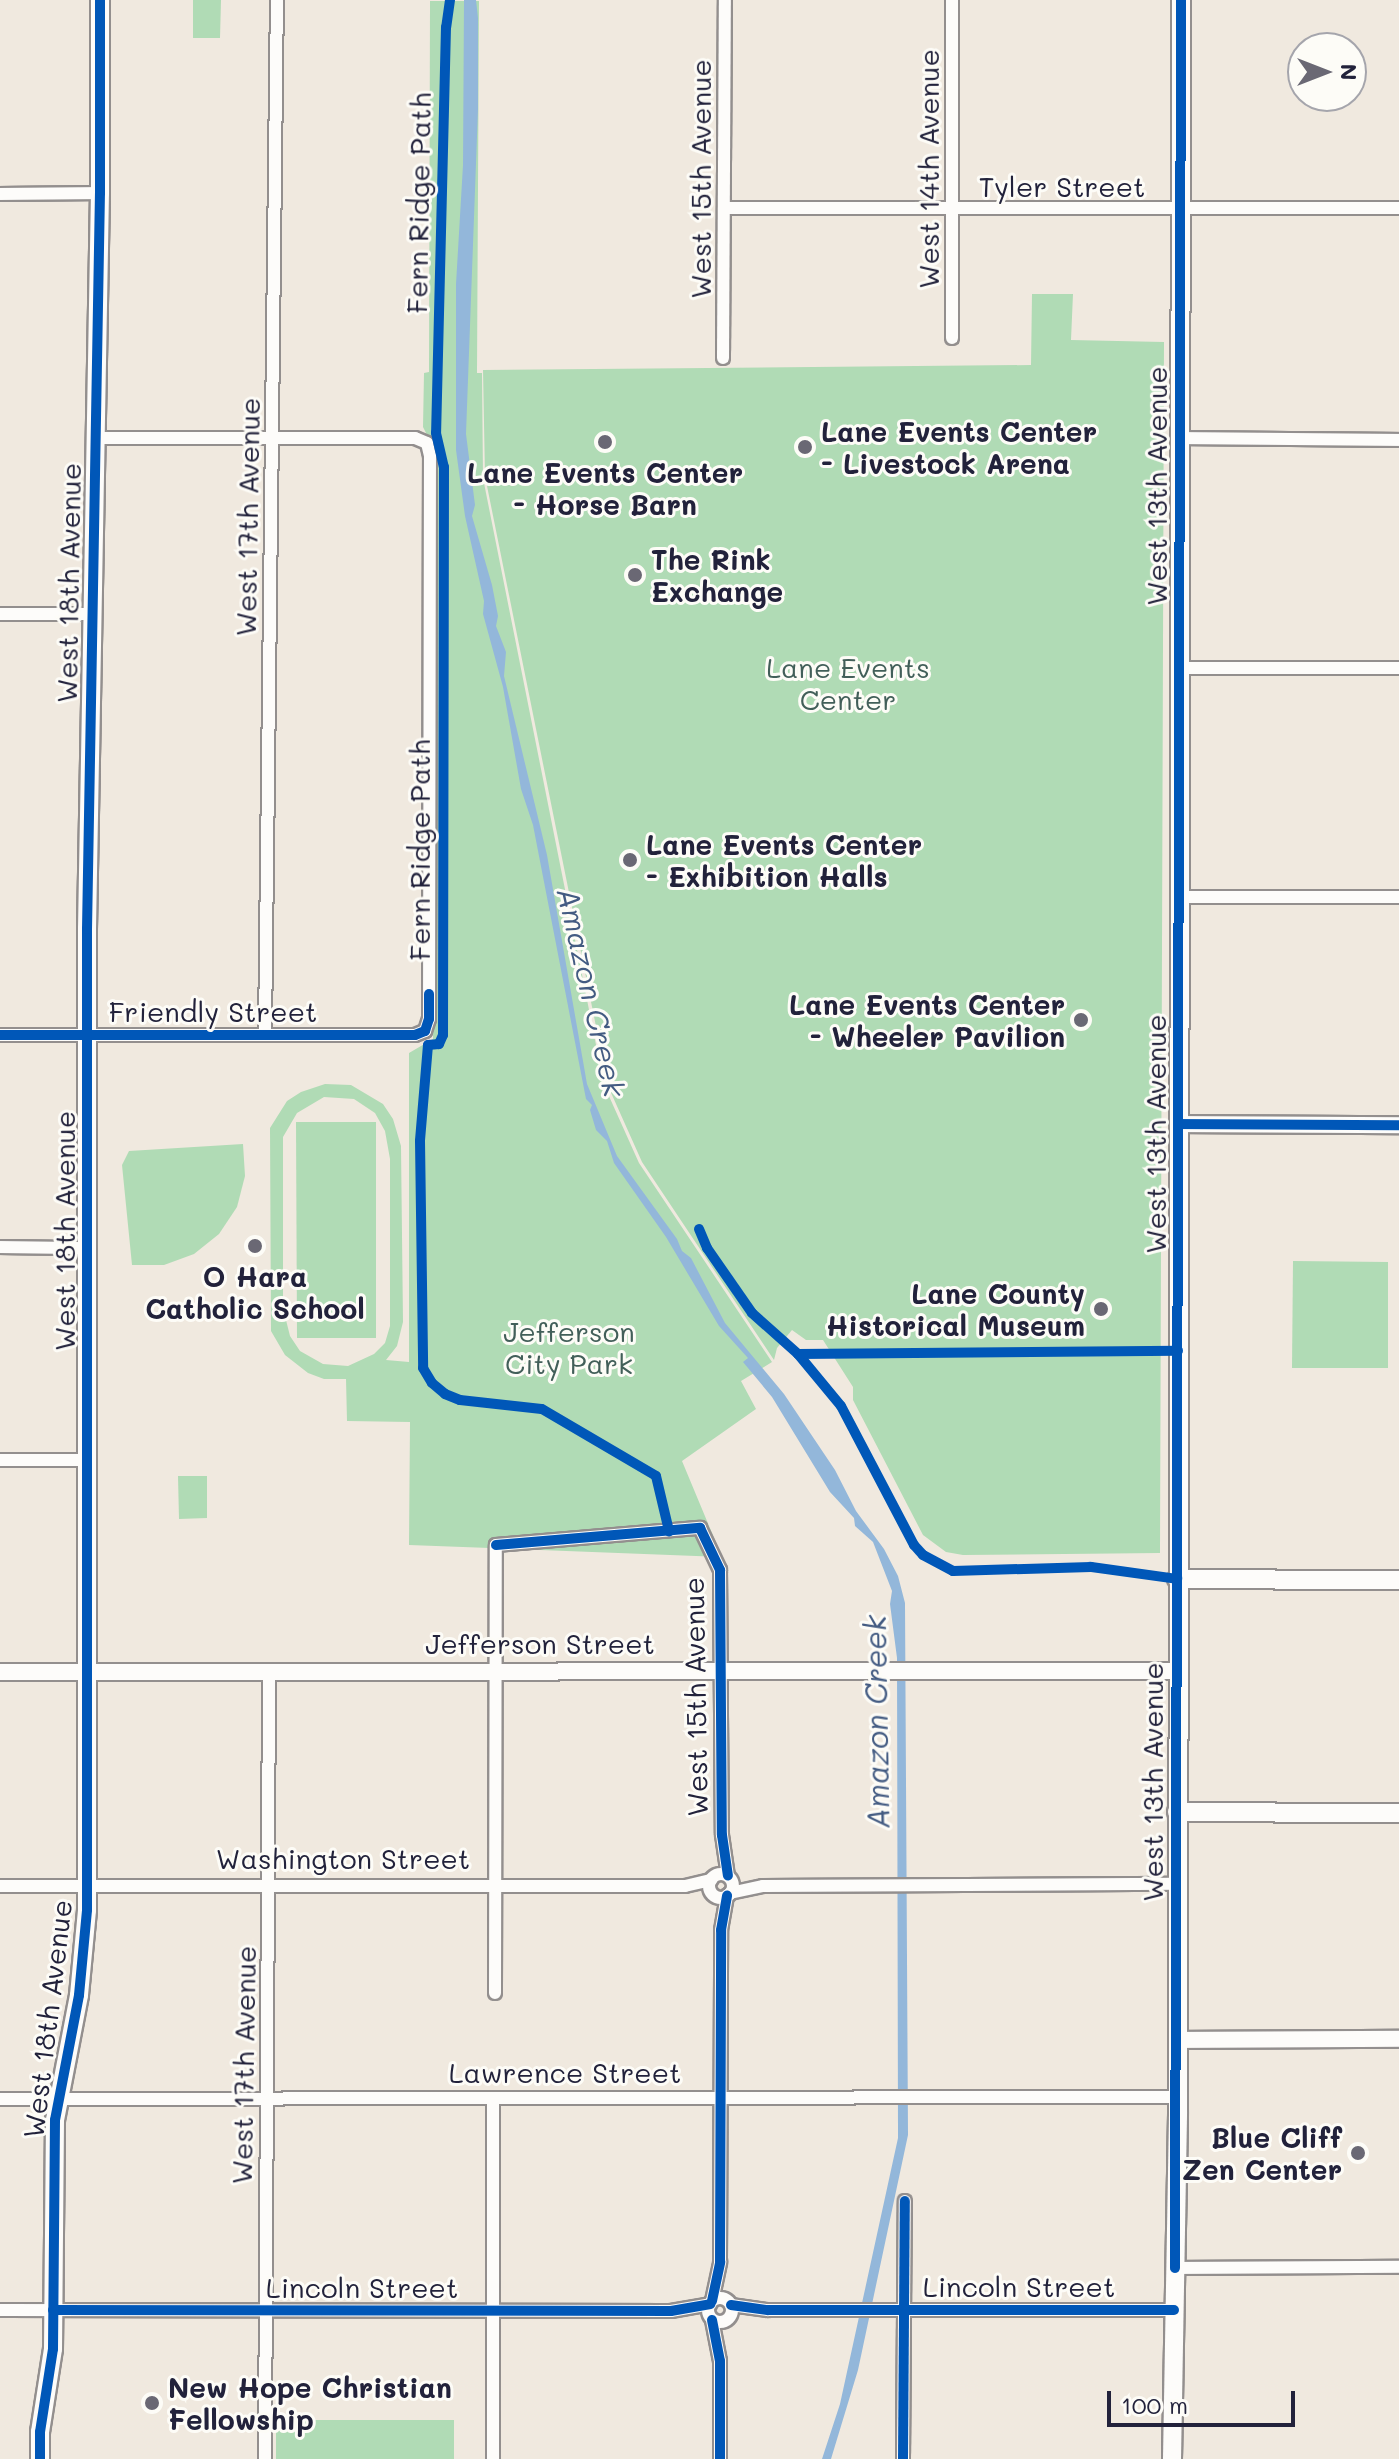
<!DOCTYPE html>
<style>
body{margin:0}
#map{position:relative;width:1399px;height:2459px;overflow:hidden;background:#f0e9df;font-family:Mali,sans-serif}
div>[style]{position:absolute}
.green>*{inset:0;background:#b0dbb5}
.water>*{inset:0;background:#93b7da}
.roads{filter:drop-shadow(2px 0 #938f8e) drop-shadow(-2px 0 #938f8e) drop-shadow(0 2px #938f8e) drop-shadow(0 -2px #938f8e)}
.minor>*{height:12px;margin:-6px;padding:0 6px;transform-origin:6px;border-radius:6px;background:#fdfcfa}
.minor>.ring{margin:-6px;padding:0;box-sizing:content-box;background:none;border:12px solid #fdfcfa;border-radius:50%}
.tertiary>*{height:16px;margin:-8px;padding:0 8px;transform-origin:8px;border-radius:8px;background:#fdfcfa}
.secondary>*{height:18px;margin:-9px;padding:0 9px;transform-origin:9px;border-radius:9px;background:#fdfcfa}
.cycleway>*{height:10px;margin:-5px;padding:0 5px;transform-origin:5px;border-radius:5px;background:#0057b8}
.dots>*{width:22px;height:22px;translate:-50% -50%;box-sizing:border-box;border:4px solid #fdfcf7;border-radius:50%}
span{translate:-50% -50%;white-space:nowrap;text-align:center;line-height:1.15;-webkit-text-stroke:6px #fdfcf7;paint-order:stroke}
.street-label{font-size:28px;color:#22223b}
.poi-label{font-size:28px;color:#22223b;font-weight:700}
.left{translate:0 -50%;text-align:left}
.right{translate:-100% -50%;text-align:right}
.park-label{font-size:28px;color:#425f59}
.water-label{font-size:30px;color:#435b82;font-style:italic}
.north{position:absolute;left:1287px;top:32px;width:80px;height:80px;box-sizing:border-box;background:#fdfcf7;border:2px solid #a5a5ac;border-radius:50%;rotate:90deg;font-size:22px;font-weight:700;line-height:32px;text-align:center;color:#22223b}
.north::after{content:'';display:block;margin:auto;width:28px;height:36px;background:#6a6874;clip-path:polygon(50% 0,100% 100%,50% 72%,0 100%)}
.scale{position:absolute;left:1107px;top:2391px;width:188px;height:36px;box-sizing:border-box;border:4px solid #22223b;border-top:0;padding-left:10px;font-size:24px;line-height:28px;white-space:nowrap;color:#22223b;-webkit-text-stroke:6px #fdfcf7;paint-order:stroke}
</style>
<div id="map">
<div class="green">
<div style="clip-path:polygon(193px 0,221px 0,220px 38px,193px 38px)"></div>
<div style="clip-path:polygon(evenodd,430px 1px,479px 1px,477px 373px,482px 373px,483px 478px,604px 1085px,639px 1163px,772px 1362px,741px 1381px,756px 1409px,682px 1461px,722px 1557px,409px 1545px,410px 1422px,347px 1421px,346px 1379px,324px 1379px,308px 1373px,285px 1355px,271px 1331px,270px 1128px,287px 1101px,301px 1092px,325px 1084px,351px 1085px,383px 1104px,393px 1119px,401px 1146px,403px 1322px,397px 1346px,386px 1360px,409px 1362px,409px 1053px,433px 1039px,435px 451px,423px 427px,424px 373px,429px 372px,430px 1px,324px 1097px,354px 1099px,375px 1113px,385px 1131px,390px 1159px,390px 1326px,385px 1343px,374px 1354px,348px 1366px,323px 1364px,300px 1351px,290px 1336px,283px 1308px,283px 1137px,297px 1113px,324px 1097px)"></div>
<div style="clip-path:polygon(1032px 294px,1073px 294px,1071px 340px,1164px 342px,1160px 1553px,963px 1555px,946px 1552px,923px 1535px,853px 1400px,853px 1387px,823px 1340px,806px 1340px,792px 1330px,777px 1348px,774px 1360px,642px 1162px,608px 1086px,485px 476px,483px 370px,1031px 365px)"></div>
<div style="clip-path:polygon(296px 1122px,376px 1122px,376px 1338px,297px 1338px)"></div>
<div style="clip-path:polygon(243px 1144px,245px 1176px,237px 1207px,219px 1234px,194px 1254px,164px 1265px,132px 1265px,122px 1165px,129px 1151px)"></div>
<div style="clip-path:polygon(1293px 1261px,1388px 1262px,1388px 1368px,1292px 1368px)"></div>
<div style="clip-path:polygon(178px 1476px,207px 1476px,207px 1518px,179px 1519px)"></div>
<div style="clip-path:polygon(276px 2420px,454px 2420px,454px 2459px,276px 2459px)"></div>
</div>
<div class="water">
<div style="clip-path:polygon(464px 0,476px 0,478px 18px,478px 109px,466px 434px,475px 505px,472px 516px,492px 585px,498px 616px,496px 626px,506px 652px,504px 676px,547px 855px,587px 1084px,617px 1156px,677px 1239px,682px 1251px,691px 1258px,725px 1323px,784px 1394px,835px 1470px,856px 1511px,884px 1549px,898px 1576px,905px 1603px,908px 2135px,858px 2370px,831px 2459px,822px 2459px,840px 2404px,898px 2138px,897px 1658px,890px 1604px,892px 1591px,873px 1542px,855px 1526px,854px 1518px,830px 1492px,772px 1397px,743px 1362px,748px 1358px,719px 1326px,666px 1237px,614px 1163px,607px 1141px,596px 1130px,590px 1110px,592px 1105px,586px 1099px,533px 825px,521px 789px,503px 687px,483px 614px,484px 601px,465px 516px,456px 450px,456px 284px,463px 165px)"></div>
</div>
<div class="roads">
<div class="minor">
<div style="left:0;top:194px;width:100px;rotate:-0.6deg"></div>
<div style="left:725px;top:208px;width:674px"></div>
<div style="left:952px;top:338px;width:338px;rotate:-90deg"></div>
<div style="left:723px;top:358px;width:358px;rotate:-89.7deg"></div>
<div style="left:1181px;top:438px;width:218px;rotate:0.5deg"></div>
<div style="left:0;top:614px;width:91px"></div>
<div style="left:1180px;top:668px;width:219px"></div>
<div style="left:1180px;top:897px;width:219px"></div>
<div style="left:265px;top:1034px;width:1034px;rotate:-89.34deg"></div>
<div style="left:0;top:1035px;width:415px"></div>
<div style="left:415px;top:1035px;width:11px;rotate:-22deg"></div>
<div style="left:425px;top:1031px;width:13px;rotate:-72deg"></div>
<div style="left:429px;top:1019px;width:563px;rotate:-89.9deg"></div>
<div style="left:430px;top:456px;width:13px;rotate:-103deg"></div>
<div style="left:427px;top:443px;width:13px;rotate:-157deg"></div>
<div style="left:415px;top:438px;width:321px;rotate:180deg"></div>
<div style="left:0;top:1247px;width:88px;rotate:0.7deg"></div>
<div style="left:0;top:1460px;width:88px"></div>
<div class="ring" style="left:709px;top:1874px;width:12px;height:12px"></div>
<div style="left:0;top:1886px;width:685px"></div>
<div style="left:685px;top:1886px;width:27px;rotate:-13deg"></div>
<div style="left:730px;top:1893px;width:34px;rotate:-12deg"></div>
<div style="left:763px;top:1886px;width:413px;rotate:-0.3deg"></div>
<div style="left:495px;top:1993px;width:448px;rotate:-89.9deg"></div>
<div style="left:496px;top:1545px;width:205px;rotate:-4.8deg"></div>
<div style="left:700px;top:1528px;width:47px;rotate:64.5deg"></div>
<div style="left:720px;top:1570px;width:265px;rotate:89.6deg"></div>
<div style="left:722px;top:1835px;width:41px;rotate:81.7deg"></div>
<div style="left:493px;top:2098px;width:361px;rotate:90deg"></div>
<div style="left:0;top:2099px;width:1178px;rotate:-0.1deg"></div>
<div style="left:1175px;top:2268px;width:224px;rotate:-0.3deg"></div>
<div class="ring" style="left:708px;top:2298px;width:12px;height:12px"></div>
<div style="left:712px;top:2301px;width:40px;rotate:-78deg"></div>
<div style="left:720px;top:2262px;width:332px;rotate:-89.8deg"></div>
<div style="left:721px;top:1930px;width:35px;rotate:-80deg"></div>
<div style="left:731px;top:2305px;width:37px;rotate:8deg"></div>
<div style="left:768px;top:2310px;width:406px"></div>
<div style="left:0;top:2310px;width:671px;rotate:0.09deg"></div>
<div style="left:671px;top:2311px;width:40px;rotate:-10deg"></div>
<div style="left:712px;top:2320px;width:42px;rotate:79deg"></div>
<div style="left:720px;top:2361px;width:98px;rotate:90deg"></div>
<div style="left:265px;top:2459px;width:787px;rotate:-89.71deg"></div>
<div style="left:903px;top:2459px;width:258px;rotate:-89.6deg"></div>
</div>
<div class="tertiary">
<div style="left:1178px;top:1124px;width:221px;rotate:0.3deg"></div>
<div style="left:0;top:1672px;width:1176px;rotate:-0.05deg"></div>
<div style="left:1177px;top:2040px;width:222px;rotate:-0.3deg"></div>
</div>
<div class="secondary">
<div style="left:1177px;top:1579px;width:222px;rotate:0.3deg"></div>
<div style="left:1177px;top:1812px;width:222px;rotate:0.3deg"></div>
<div style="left:40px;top:2459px;width:27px;rotate:-90deg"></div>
<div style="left:40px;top:2432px;width:84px;rotate:-81.1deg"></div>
<div style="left:53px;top:2349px;width:229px;rotate:-89.5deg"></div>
<div style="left:55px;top:2120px;width:127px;rotate:-79.1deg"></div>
<div style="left:79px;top:1995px;width:85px;rotate:-84.6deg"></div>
<div style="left:87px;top:1910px;width:981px;rotate:-90deg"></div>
<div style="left:87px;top:929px;width:736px;rotate:-88.99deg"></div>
<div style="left:100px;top:193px;width:193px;rotate:-90deg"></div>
<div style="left:1172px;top:2459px;width:344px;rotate:-89deg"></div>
<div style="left:1178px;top:2115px;width:2115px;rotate:-89.92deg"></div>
</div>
</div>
<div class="cycleway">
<div style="left:450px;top:0;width:27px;rotate:98deg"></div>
<div style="left:446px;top:27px;width:406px;rotate:91.4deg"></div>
<div style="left:436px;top:433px;width:35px;rotate:77deg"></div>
<div style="left:444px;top:467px;width:568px;rotate:90.1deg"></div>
<div style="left:443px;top:1035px;width:10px;rotate:114deg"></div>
<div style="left:439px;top:1044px;width:11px;rotate:175deg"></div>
<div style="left:428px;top:1045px;width:96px;rotate:94.8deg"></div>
<div style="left:420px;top:1141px;width:227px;rotate:89.2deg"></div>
<div style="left:423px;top:1368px;width:17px;rotate:59deg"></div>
<div style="left:432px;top:1383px;width:17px;rotate:40deg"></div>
<div style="left:445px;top:1394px;width:16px;rotate:22deg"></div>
<div style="left:460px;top:1400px;width:82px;rotate:6.3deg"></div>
<div style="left:542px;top:1409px;width:132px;rotate:30.4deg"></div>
<div style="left:656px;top:1476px;width:57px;rotate:76.7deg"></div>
<div style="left:0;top:1035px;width:415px"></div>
<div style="left:415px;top:1035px;width:11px;rotate:-22deg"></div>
<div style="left:425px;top:1031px;width:13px;rotate:-72deg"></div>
<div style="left:429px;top:1019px;width:25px;rotate:-90deg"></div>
<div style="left:1178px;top:1124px;width:221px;rotate:0.3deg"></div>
<div style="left:699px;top:1229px;width:21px;rotate:67deg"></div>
<div style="left:707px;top:1248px;width:79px;rotate:55.3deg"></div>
<div style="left:752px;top:1313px;width:62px;rotate:41.7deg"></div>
<div style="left:798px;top:1354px;width:67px;rotate:50.4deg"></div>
<div style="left:841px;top:1406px;width:157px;rotate:62.3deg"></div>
<div style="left:914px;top:1545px;width:13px;rotate:48deg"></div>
<div style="left:923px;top:1555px;width:34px;rotate:28deg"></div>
<div style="left:953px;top:1571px;width:138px;rotate:-1.7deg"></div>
<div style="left:1091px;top:1567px;width:87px;rotate:7.9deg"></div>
<div style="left:798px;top:1354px;width:380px;rotate:-0.5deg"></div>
<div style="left:496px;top:1545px;width:205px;rotate:-4.8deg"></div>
<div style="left:700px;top:1528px;width:47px;rotate:64.5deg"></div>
<div style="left:720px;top:1570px;width:265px;rotate:89.6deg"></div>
<div style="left:722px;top:1835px;width:41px;rotate:81.7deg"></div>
<div style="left:1175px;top:2268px;width:2268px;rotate:-89.85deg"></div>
<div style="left:712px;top:2301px;width:40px;rotate:-78deg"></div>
<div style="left:720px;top:2262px;width:332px;rotate:-89.8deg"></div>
<div style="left:721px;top:1930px;width:35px;rotate:-80deg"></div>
<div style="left:731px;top:2305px;width:37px;rotate:8deg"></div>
<div style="left:768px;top:2310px;width:406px"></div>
<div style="left:53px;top:2310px;width:618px;rotate:0.09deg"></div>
<div style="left:671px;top:2311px;width:40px;rotate:-10deg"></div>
<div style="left:712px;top:2320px;width:42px;rotate:79deg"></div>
<div style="left:720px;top:2361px;width:98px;rotate:90deg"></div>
<div style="left:40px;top:2459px;width:27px;rotate:-90deg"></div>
<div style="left:40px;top:2432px;width:84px;rotate:-81.1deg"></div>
<div style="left:53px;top:2349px;width:229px;rotate:-89.5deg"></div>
<div style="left:55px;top:2120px;width:127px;rotate:-79.1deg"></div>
<div style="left:79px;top:1995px;width:85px;rotate:-84.6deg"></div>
<div style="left:87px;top:1910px;width:981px;rotate:-90deg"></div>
<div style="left:87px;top:929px;width:736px;rotate:-88.99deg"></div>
<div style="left:100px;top:193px;width:193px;rotate:-90deg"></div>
<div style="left:903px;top:2459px;width:258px;rotate:-89.6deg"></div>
</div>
<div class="dots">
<div style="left:605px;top:442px;background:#6a6874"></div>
<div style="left:805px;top:447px;background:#6a6874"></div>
<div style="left:635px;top:575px;background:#6a6874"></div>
<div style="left:630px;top:860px;background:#6a6874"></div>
<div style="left:1081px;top:1020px;background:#6a6874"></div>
<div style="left:255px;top:1246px;background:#6a6874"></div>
<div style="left:1101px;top:1309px;background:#6a6874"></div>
<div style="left:1358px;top:2153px;background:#6a6874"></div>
<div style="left:152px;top:2403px;background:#6a6874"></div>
</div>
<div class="street-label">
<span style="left:928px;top:169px;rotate:-90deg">West 14th Avenue</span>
<span style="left:700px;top:179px;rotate:-90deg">West 15th Avenue</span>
<span style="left:1062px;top:186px">Tyler Street</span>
<span style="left:418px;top:203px;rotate:-89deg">Fern Ridge Path</span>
<span style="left:1156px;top:486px;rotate:-90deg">West 13th Avenue</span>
<span style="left:247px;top:517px;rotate:-89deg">West 17th Avenue</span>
<span style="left:68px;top:583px;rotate:-89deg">West 18th Avenue</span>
<span style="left:419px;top:850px;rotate:-90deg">Fern Ridge Path</span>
<span style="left:213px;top:1011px">Friendly Street</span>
<span style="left:1155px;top:1134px;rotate:-90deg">West 13th Avenue</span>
<span style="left:64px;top:1231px;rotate:-90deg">West 18th Avenue</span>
<span style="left:540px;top:1643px">Jefferson Street</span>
<span style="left:695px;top:1697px;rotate:-91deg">West 15th Avenue</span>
<span style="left:1152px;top:1782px;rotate:-90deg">West 13th Avenue</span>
<span style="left:343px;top:1858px">Washington Street</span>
<span style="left:47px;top:2019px;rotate:-83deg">West 18th Avenue</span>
<span style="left:243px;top:2065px;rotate:-89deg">West 17th Avenue</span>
<span style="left:565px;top:2072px">Lawrence Street</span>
<span style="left:1019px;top:2286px">Lincoln Street</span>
<span style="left:362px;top:2287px">Lincoln Street</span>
</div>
<div class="poi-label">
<span class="left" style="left:821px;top:447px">Lane Events Center<br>- Livestock Arena</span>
<span style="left:605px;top:488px">Lane Events Center<br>- Horse Barn</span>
<span class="left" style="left:651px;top:575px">The Rink<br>Exchange</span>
<span class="left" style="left:646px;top:860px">Lane Events Center<br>- Exhibition Halls</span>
<span class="right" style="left:1065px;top:1020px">Lane Events Center<br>- Wheeler Pavilion</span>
<span style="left:255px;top:1292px">O Hara<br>Catholic School</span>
<span class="right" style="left:1085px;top:1309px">Lane County<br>Historical Museum</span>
<span class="right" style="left:1342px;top:2153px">Blue Cliff<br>Zen Center</span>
<span class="left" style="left:168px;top:2403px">New Hope Christian<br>Fellowship</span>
</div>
<div class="park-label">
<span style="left:848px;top:683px">Lane Events<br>Center</span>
<span style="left:569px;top:1347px">Jefferson<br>City Park</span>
</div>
<div class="water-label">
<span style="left:592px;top:992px;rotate:77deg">Amazon Creek</span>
<span style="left:876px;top:1722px;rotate:-91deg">Amazon Creek</span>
</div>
<div class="north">N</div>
<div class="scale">100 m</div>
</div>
